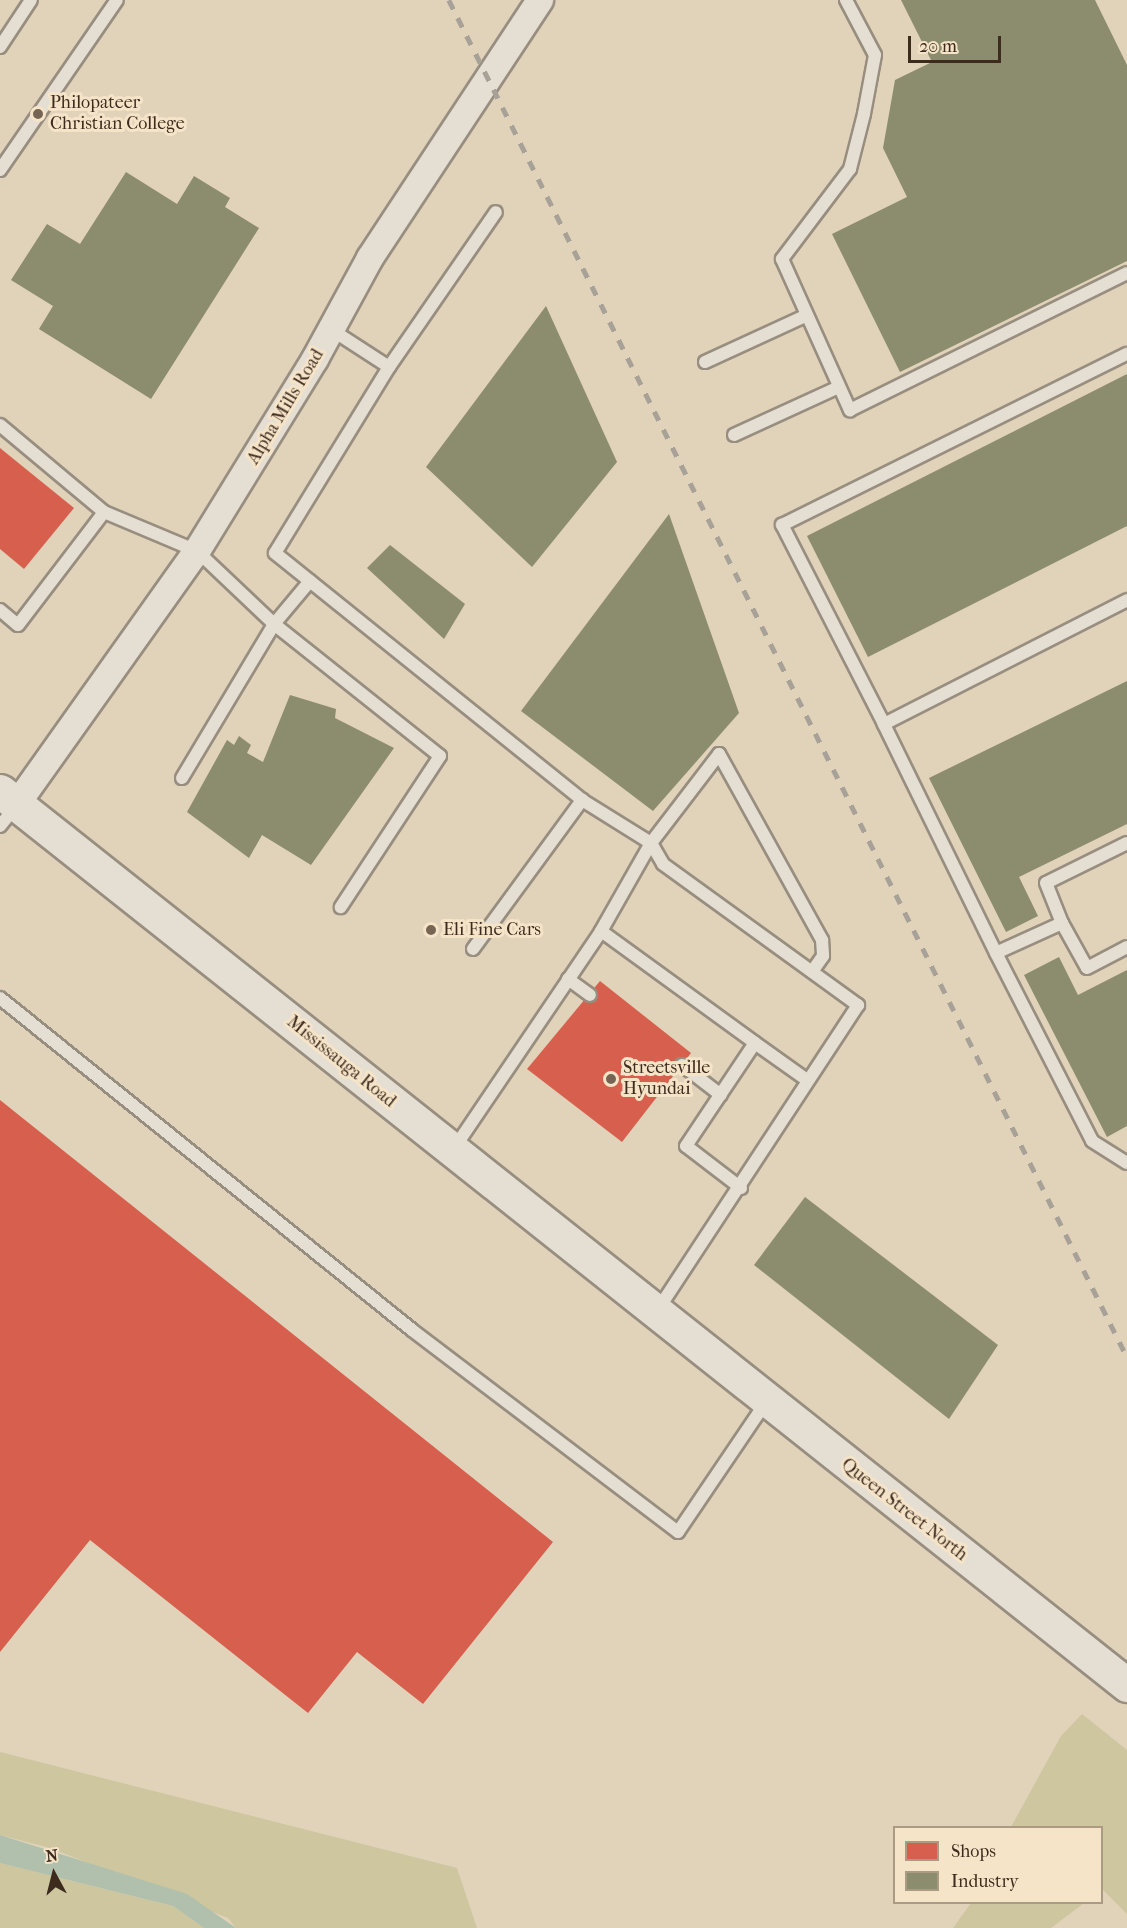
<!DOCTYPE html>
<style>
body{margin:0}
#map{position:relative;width:1127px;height:1928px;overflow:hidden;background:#e1d2ba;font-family:"IM FELL French Canon",serif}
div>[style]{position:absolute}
.green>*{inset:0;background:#cdc69e}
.water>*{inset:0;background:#b0c0ac}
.shops>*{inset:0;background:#d6604d}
.industry>*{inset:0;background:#8c8c6e}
.roads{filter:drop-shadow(2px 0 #988e7f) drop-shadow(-2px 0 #988e7f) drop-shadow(0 2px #988e7f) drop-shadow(0 -2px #988e7f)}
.lane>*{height:12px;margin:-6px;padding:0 6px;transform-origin:6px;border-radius:6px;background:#e5ded3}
.street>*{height:26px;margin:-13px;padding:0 13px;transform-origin:13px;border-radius:13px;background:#e5ded3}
.secondary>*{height:33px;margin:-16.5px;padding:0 16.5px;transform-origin:16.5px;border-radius:16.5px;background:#e5ded3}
.rail>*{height:4.5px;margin-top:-2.25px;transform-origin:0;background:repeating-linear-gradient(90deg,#a8a197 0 10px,transparent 0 20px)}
.dots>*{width:16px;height:16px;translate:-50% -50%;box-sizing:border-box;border:3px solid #f5e4c8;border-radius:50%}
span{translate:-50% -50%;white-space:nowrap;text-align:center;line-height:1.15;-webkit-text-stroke:6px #f5e4c8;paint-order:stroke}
.poi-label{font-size:18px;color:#3d2b1e}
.left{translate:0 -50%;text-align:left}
.street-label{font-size:18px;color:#3d2b1e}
.legend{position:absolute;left:893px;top:1826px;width:210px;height:78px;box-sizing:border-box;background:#f5e4c8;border:2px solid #ab9a84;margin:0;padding:8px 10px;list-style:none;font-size:18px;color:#3d2b1e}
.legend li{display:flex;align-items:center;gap:12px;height:30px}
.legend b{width:30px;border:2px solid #ab9a84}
.north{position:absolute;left:24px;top:1844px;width:60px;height:60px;-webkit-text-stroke:4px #f5e4c8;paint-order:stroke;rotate:353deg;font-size:16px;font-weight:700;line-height:24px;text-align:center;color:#3d2b1e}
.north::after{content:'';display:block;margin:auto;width:21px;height:27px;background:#3d2b1e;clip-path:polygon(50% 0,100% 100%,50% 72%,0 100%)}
.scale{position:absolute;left:908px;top:36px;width:93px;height:27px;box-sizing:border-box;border:3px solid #3d2b1e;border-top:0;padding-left:8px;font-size:18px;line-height:21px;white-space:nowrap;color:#3d2b1e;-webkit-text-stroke:4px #f5e4c8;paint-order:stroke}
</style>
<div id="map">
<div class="green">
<div style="clip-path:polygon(1082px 1714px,1127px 1750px,1127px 1914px,1102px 1889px,1102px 1828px,1011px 1827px,1061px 1736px)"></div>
<div style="clip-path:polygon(0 1752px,457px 1868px,477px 1928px,236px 1928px,228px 1918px,50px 1848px,0 1835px)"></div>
<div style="clip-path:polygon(0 1863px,173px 1906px,204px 1928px,0 1928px)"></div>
<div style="clip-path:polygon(971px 1903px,971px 1902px,1084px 1903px,1051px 1928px,953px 1928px)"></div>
</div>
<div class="water">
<div style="clip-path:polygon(0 1835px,187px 1894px,236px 1928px,204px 1928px,173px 1906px,0 1863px)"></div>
</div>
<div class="shops">
<div style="clip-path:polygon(0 448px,74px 508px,24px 569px,0 549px)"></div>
<div style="clip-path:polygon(600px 981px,691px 1053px,622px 1142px,527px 1069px)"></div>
<div style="clip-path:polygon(0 1100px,553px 1542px,423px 1704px,357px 1652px,308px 1713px,90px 1540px,0 1652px)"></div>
</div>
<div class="industry">
<div style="clip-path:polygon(901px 0,1095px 0,1127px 65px,1127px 261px,900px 372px,832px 234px,907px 197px,883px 148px,895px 80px,932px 62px)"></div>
<div style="clip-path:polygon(126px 172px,177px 204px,194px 176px,230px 198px,225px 207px,259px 228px,151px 399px,39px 329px,53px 306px,11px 280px,47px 224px,80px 244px)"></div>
<div style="clip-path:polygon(546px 306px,617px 462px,532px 567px,426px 467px)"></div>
<div style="clip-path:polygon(1127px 374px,1127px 526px,868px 657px,807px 536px)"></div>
<div style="clip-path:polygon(669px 514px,739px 713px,653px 811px,521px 711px)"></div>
<div style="clip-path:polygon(390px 545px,465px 604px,444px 639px,367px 568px)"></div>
<div style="clip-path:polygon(1127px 681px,1127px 824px,1019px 877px,1038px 916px,1006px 932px,929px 778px)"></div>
<div style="clip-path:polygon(290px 695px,336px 709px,335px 718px,394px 748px,311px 865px,262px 835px,249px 858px,187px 812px,227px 740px,234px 745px,239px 736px,251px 745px,247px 753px,263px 762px)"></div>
<div style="clip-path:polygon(1059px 957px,1078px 995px,1127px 970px,1127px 1126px,1107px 1137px,1024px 975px)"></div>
<div style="clip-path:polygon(805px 1197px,998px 1345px,949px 1419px,754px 1265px)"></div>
</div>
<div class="roads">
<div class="lane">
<div style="left:846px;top:0;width:62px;rotate:62.2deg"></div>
<div style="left:875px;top:55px;width:60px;rotate:100.6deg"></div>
<div style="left:864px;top:114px;width:57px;rotate:104.3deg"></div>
<div style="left:850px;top:169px;width:113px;rotate:127.1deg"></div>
<div style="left:782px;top:259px;width:166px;rotate:65.8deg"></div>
<div style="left:850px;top:410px;width:309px;rotate:-26.3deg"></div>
<div style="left:0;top:47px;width:56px;rotate:-56.6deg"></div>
<div style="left:0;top:170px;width:206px;rotate:-55.5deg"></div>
<div style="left:332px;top:330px;width:68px;rotate:33deg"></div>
<div style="left:389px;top:367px;width:188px;rotate:-55.4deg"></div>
<div style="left:705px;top:362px;width:112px;rotate:-24.7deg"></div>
<div style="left:389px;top:367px;width:218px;rotate:121.5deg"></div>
<div style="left:275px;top:553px;width:394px;rotate:38.8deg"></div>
<div style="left:582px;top:800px;width:81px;rotate:31.9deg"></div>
<div style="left:651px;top:843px;width:24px;rotate:60deg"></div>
<div style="left:663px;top:864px;width:241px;rotate:35.9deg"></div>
<div style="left:858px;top:1005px;width:366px;rotate:123.3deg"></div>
<div style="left:0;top:425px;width:136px;rotate:39.9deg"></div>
<div style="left:104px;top:512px;width:101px;rotate:22.8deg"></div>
<div style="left:197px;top:551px;width:106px;rotate:43.5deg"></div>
<div style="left:274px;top:624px;width:212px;rotate:38.5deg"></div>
<div style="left:440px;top:756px;width:181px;rotate:123.3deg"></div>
<div style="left:734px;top:435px;width:115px;rotate:-24.6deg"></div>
<div style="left:0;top:610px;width:23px;rotate:40deg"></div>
<div style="left:18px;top:625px;width:142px;rotate:-52.7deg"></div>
<div style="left:884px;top:724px;width:224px;rotate:-117.1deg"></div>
<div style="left:782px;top:525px;width:385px;rotate:-26.4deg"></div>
<div style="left:182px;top:778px;width:179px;rotate:-59.1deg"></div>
<div style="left:274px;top:624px;width:56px;rotate:-50.1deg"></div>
<div style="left:0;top:826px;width:26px;rotate:-51deg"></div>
<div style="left:1127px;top:843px;width:90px;rotate:153.7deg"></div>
<div style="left:1046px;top:883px;width:43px;rotate:68.2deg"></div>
<div style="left:1062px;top:923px;width:72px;rotate:155.6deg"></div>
<div style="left:996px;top:953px;width:211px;rotate:62.9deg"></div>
<div style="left:1092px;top:1141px;width:41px;rotate:32.2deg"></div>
<div style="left:1062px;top:923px;width:51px;rotate:60.9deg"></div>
<div style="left:1087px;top:968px;width:45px;rotate:-27.7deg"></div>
<div style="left:601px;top:931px;width:190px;rotate:36deg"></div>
<div style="left:473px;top:949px;width:185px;rotate:-53.8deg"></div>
<div style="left:996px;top:953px;width:255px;rotate:-116.1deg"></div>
<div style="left:884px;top:724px;width:273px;rotate:-27deg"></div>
<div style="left:568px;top:979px;width:27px;rotate:36deg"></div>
<div style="left:0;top:998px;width:529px;rotate:38.86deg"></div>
<div style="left:412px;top:1330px;width:334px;rotate:37.2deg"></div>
<div style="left:678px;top:1532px;width:157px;rotate:-55.9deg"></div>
<div style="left:682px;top:1065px;width:49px;rotate:37.6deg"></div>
<div style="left:453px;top:1150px;width:264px;rotate:-55.9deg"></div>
<div style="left:601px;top:931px;width:101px;rotate:-60.4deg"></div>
<div style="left:651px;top:843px;width:112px;rotate:-52.6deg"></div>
<div style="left:719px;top:754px;width:213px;rotate:61deg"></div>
<div style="left:822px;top:940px;width:16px;rotate:86deg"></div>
<div style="left:823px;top:956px;width:19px;rotate:125deg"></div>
<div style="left:741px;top:1188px;width:69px;rotate:-142.6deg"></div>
<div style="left:686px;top:1146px;width:124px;rotate:-56.2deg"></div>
<div style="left:755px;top:1043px;width:64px;rotate:35.4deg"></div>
</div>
<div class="street">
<div style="left:17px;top:804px;width:310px;rotate:-54.6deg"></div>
<div style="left:197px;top:551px;width:225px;rotate:-58.4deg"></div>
<div style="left:315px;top:359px;width:115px;rotate:-61.4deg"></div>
<div style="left:370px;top:258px;width:309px;rotate:-56.6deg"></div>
</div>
<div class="secondary">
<div style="left:0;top:791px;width:1439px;rotate:38.42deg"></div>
</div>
</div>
<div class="rail">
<div style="left:449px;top:0;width:1517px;rotate:63.45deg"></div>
</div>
<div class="dots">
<div style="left:38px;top:114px;background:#766555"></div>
<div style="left:431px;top:930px;background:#766555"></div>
<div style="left:611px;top:1079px;background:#766555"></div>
</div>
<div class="poi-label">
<span class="left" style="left:50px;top:114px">Philopateer<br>Christian College</span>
<span class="left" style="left:443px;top:930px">Eli Fine Cars</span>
<span class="left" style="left:623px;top:1079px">Streetsville<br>Hyundai</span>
</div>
<div class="street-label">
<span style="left:286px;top:407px;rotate:-59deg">Alpha Mills Road</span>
<span style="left:341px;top:1062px;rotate:39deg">Mississauga Road</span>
<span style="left:904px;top:1510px;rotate:38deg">Queen Street North</span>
</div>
<ul class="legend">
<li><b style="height:16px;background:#d6604d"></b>Shops</li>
<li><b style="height:16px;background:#8c8c6e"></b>Industry</li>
</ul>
<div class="north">N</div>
<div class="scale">20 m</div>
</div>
